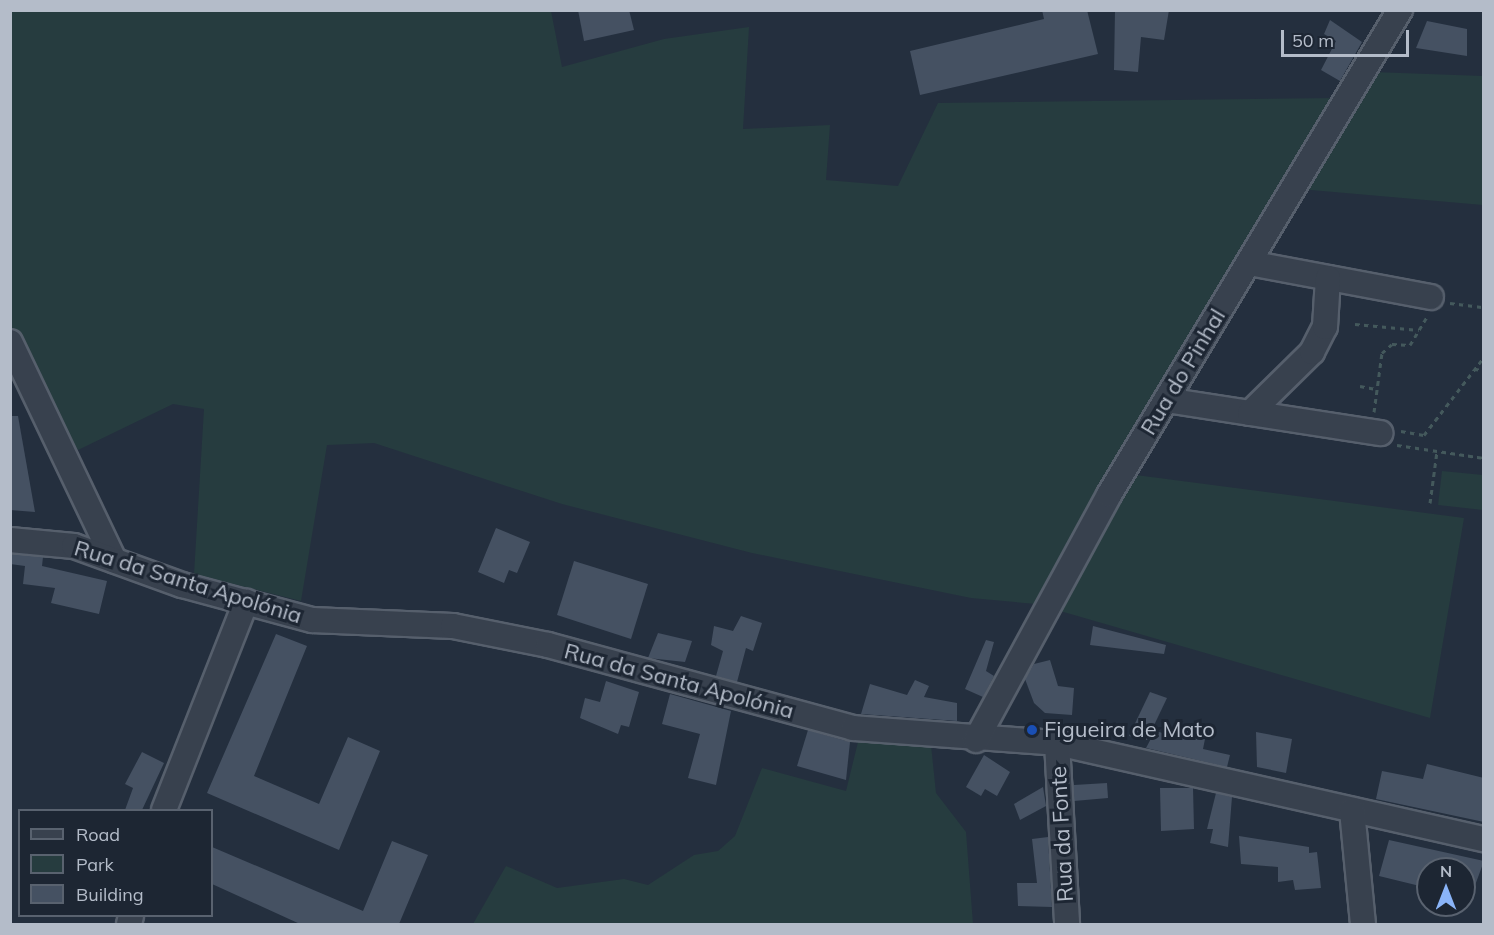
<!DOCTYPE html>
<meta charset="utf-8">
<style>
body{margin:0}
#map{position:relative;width:1494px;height:935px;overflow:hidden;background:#242f3e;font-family:Mulish,sans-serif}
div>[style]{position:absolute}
.green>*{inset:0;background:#263c3f}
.building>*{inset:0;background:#455162}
.path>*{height:3px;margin-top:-1.5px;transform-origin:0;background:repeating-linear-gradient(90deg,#44595c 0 4.5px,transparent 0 9px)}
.roads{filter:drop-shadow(2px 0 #565f6c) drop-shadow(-2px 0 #565f6c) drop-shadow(0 2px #565f6c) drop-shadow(0 -2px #565f6c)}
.minor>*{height:24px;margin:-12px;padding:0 12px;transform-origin:12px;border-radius:12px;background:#38414e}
.dots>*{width:16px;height:16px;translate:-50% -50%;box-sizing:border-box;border:3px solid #1d2633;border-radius:50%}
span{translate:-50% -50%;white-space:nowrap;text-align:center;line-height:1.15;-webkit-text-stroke:6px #1d2633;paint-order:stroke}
.street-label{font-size:22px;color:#b4bcc9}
.poi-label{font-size:22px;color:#b4bcc9}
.left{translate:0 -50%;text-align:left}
.frame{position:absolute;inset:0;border:12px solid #b4bcc9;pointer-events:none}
.legend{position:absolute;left:18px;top:809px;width:195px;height:108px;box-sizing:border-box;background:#1d2633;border:2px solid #59626f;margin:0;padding:8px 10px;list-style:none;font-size:18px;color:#b4bcc9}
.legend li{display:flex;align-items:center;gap:12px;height:30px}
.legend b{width:30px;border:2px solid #59626f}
.north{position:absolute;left:1416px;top:857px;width:60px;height:60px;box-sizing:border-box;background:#1d2633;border:2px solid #59626f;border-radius:50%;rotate:0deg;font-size:16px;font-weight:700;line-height:24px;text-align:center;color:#b4bcc9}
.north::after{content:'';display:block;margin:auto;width:21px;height:27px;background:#8ab4f8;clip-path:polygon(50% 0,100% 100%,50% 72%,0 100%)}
.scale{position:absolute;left:1281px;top:30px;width:128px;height:27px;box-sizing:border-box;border:3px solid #b4bcc9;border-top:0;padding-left:8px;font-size:18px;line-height:21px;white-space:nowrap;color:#b4bcc9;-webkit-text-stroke:4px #1d2633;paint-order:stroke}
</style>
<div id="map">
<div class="green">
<div style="clip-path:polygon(10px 11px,551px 11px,562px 67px,664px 39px,749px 27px,743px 129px,830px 125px,826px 180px,898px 186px,938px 103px,1339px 98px,1373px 72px,1483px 76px,1483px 205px,1288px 188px,1128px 474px,1464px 518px,1430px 718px,1036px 604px,971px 598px,752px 553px,562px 504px,374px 443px,327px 445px,301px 601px,194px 574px,204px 409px,173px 404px,78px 450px,11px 339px)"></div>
<div style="clip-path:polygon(1442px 471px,1483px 475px,1483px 510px,1438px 505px)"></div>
<div style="clip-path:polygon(858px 742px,931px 745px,936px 793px,966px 832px,973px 924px,473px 924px,506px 866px,557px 888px,624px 879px,648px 885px,694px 855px,718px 851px,735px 836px,762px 768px,846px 791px)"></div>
</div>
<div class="building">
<div style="clip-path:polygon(578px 10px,629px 10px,634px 30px,584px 41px)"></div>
<div style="clip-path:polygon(1042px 10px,1087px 10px,1098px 54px,920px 95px,910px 51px,1044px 19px)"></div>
<div style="clip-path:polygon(1115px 10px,1169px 10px,1164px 40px,1141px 37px,1138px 72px,1114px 70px)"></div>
<div style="clip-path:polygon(1330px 20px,1362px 42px,1340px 81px,1321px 70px,1336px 41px,1324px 34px)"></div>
<div style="clip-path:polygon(1427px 21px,1467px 29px,1467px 56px,1416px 48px)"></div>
<div style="clip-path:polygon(10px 416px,18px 416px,35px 512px,10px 510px)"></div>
<div style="clip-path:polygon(496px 528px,530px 542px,517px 573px,509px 570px,504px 583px,478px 572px)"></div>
<div style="clip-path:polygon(10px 554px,43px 557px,42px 566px,107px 581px,99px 614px,51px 603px,55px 588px,23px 584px,25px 566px,10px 564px)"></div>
<div style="clip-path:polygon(574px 561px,648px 584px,631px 639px,557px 615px)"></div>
<div style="clip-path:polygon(741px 616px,762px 623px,753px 651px,746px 648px,737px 682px,716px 676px,723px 651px,711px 645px,714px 626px,733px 631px)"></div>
<div style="clip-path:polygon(1093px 626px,1166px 645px,1164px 654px,1090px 645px)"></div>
<div style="clip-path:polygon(658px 633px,692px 641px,685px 662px,648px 658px)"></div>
<div style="clip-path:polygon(276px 634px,307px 646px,254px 776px,319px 804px,348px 737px,380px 751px,339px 850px,207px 793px)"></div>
<div style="clip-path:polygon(986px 640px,994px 642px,986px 671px,994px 676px,983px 697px,965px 689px)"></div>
<div style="clip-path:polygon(1050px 660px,1058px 686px,1074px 688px,1072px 715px,1045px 713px,1034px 703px,1025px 679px,1034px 664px)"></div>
<div style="clip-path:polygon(915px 680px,929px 686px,924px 697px,957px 703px,957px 721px,861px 714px,870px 684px,907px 695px)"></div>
<div style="clip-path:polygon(606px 681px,639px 692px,629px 727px,621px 725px,618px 734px,580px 718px,585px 698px,600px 702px)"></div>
<div style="clip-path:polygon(1150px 692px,1167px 698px,1147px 740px,1129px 736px)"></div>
<div style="clip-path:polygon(670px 694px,731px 711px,716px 785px,688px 778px,700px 734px,662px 724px)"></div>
<div style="clip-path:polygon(1183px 729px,1205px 739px,1203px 749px,1230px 755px,1227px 767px,1146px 748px,1155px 731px,1182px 738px)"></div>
<div style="clip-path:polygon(808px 730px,850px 742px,846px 780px,797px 766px)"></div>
<div style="clip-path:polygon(1256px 732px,1292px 739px,1286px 773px,1257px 767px)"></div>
<div style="clip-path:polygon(142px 752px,164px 763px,142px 810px,125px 810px,133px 788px,125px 784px)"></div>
<div style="clip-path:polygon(984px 755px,1010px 772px,997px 796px,985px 789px,981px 796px,966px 787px)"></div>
<div style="clip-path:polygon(1427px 764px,1484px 778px,1484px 822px,1376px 799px,1382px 771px,1423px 779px)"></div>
<div style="clip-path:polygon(1107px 783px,1108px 798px,1074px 801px,1074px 785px)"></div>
<div style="clip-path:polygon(1043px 787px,1046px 806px,1020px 820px,1014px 804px)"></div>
<div style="clip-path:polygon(1160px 788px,1193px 788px,1194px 829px,1161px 831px)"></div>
<div style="clip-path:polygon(1216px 793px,1232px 797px,1228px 847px,1210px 843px,1213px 829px,1207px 829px)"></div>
<div style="clip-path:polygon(1239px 836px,1309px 847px,1309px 853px,1317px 852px,1321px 888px,1295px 890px,1293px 880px,1278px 882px,1278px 867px,1241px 864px)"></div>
<div style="clip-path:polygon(1048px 837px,1052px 907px,1018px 906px,1017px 883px,1037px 883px,1032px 839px)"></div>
<div style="clip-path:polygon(1389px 840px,1484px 861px,1470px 899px,1464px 899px,1464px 869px,1428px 869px,1428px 888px,1379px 876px)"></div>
<div style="clip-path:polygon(392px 841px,428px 855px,399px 924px,300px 924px,212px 884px,212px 847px,363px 911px)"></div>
</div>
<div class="path">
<div style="left:1450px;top:303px;width:34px;rotate:7deg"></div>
<div style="left:1355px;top:324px;width:64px;rotate:5.4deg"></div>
<div style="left:1474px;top:369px;width:10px;rotate:6deg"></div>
<div style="left:1360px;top:386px;width:16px;rotate:11deg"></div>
<div style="left:1374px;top:412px;width:60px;rotate:-82.3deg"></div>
<div style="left:1382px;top:353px;width:13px;rotate:-42deg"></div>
<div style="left:1392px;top:344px;width:18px;rotate:3deg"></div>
<div style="left:1410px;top:345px;width:35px;rotate:-59deg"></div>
<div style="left:1401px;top:431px;width:23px;rotate:10deg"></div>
<div style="left:1424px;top:435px;width:98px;rotate:-52.4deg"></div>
<div style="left:1397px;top:445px;width:88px;rotate:8.5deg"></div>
<div style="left:1430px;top:503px;width:52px;rotate:-82.3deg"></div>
</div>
<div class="roads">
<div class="minor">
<div style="left:1249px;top:263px;width:185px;rotate:10.6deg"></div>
<div style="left:10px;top:342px;width:242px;rotate:64.5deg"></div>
<div style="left:1166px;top:400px;width:217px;rotate:8.8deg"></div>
<div style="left:1250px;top:413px;width:87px;rotate:-44.5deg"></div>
<div style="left:1312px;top:352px;width:28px;rotate:-63deg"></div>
<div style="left:1325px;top:327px;width:49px;rotate:-86.5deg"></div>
<div style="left:10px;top:540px;width:64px;rotate:5.4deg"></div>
<div style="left:74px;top:546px;width:115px;rotate:19.9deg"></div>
<div style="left:182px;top:585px;width:135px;rotate:15.1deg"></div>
<div style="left:312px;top:620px;width:141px;rotate:2.4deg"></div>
<div style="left:453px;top:626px;width:97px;rotate:11.3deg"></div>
<div style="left:548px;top:645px;width:316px;rotate:15.2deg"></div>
<div style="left:853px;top:728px;width:205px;rotate:4.2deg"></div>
<div style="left:1057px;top:743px;width:438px;rotate:12.7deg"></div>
<div style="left:976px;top:740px;width:279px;rotate:-61.5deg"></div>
<div style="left:1109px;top:495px;width:566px;rotate:-59.04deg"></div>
<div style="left:1057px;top:743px;width:181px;rotate:86.8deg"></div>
<div style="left:164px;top:810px;width:224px;rotate:-68.5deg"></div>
<div style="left:1352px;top:810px;width:115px;rotate:84.5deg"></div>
<div style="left:129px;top:924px;width:8px;rotate:-76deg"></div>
</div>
</div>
<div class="dots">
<div style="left:1032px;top:730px;background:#1a4fb4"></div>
</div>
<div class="street-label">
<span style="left:1183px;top:372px;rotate:-59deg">Rua do Pinhal</span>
<span style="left:188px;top:582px;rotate:17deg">Rua da Santa Apolónia</span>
<span style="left:679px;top:681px;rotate:15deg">Rua da Santa Apolónia</span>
<span style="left:1062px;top:834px;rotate:-93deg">Rua da Fonte</span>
</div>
<div class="poi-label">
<span class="left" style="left:1044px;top:730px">Figueira de Mato</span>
</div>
<div class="frame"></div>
<ul class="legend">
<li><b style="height:8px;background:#38414e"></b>Road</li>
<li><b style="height:16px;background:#263c3f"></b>Park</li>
<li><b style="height:16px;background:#455162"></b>Building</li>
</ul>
<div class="north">N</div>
<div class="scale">50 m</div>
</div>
